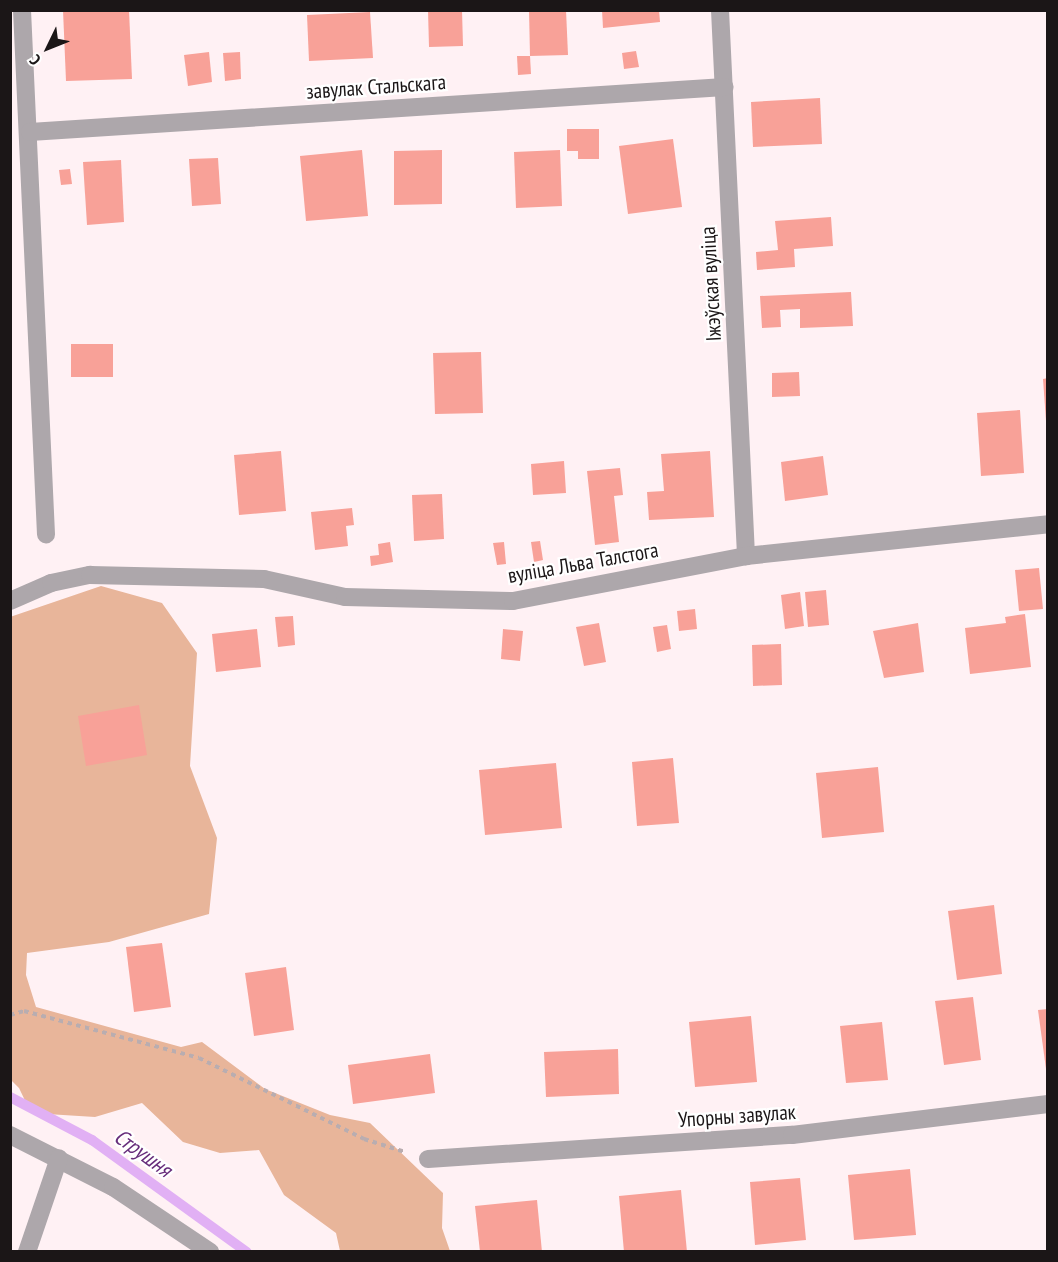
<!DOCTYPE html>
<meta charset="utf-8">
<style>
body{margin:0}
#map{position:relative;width:1058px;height:1262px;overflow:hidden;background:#fff1f4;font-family:"PT Sans Narrow",sans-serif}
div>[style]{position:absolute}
.green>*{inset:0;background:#e8b59a}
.stream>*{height:10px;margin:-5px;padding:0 5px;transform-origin:5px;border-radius:5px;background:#e1b0f4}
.building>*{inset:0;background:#f8a198}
.path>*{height:4px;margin-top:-2px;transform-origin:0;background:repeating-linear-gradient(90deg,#b9adb0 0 4.5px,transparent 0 9px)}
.minor>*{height:18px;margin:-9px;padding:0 9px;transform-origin:9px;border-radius:9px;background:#ada7ab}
span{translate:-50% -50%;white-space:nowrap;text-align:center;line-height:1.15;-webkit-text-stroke:4.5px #fff;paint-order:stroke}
.street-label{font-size:21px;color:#1b1617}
.water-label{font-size:22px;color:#672d7b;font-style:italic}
.frame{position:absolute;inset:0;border:12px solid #1b1617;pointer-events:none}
.north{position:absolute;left:18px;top:18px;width:60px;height:60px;-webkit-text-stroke:4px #fff;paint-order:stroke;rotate:227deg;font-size:16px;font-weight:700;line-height:24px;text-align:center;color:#1b1617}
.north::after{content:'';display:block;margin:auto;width:21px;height:27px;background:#1b1617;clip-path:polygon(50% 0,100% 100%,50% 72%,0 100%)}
</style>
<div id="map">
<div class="green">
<div style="clip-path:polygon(101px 586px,162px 603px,197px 653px,190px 766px,217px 838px,209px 914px,109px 942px,27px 953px,26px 975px,36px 1007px,181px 1047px,202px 1042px,265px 1089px,330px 1115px,370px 1123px,443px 1193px,442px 1228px,450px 1251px,340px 1251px,336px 1233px,284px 1195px,259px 1150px,220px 1153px,183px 1142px,142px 1103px,95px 1117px,31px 1113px,19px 1088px,10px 1079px,10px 617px)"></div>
</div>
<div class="stream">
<div style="left:10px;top:1097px;width:93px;rotate:27.7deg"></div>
<div style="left:92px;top:1140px;width:191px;rotate:35.9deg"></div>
</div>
<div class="building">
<div style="clip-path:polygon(63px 10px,129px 10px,132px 79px,66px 81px)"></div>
<div style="clip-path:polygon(428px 10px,462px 10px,463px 46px,429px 47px)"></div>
<div style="clip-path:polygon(529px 10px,566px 10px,568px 55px,530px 56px)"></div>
<div style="clip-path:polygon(602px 10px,659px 10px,660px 22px,603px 28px)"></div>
<div style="clip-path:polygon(370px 12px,373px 58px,309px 61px,307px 15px)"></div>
<div style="clip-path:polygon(636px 51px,639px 67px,624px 69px,622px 53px)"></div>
<div style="clip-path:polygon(209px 52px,212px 82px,188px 86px,184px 55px)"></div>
<div style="clip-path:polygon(240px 52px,241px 79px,225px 81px,223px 53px)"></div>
<div style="clip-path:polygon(517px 56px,530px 56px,531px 74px,518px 75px)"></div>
<div style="clip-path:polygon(820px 98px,822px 144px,753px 147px,751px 102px)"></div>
<div style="clip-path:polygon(567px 129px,599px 129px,599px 159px,578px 159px,578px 151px,567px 151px)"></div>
<div style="clip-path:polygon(673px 139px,682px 207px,628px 214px,619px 146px)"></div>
<div style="clip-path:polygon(362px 150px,368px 216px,306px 221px,300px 156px)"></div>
<div style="clip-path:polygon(442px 150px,442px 204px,394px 205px,394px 151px)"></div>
<div style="clip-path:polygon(560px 150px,562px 206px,516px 208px,514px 152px)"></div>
<div style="clip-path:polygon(218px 158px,221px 204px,192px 206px,189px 159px)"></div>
<div style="clip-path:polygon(121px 160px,124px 222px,87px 225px,83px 162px)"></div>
<div style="clip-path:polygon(70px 169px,72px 184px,61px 185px,59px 170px)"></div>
<div style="clip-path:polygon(831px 217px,833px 246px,794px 249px,795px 267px,757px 270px,756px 252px,778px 250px,775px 221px)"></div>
<div style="clip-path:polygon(851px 292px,853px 326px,800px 328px,800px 309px,780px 310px,781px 327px,762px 328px,760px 296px)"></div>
<div style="clip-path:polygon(71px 344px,113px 344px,113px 377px,71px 377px)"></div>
<div style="clip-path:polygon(481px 352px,483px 413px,435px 414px,433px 353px)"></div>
<div style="clip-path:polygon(799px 372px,800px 396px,772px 397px,772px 373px)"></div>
<div style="clip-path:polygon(1048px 378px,1048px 421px,1046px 421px,1043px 379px)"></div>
<div style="clip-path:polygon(1020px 410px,1024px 473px,981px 476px,977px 413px)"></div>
<div style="clip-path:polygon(281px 451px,286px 511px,239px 515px,234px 455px)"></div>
<div style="clip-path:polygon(710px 451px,714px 517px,649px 520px,647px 492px,664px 491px,661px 454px)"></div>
<div style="clip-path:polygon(823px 456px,828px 495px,785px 501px,781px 462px)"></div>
<div style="clip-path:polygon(564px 461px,566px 493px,533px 495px,531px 464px)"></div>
<div style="clip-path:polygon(620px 468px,623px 495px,614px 496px,619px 542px,595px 545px,587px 471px)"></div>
<div style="clip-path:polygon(442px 494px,444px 539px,414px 541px,412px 495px)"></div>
<div style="clip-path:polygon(352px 508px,354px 525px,346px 526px,348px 546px,315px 550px,311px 512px)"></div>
<div style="clip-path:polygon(540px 541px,543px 560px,534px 562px,531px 542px)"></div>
<div style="clip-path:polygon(390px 542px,393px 562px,371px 566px,370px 556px,379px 555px,378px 544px)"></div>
<div style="clip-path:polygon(504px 542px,506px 564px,497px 565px,493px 543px)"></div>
<div style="clip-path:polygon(1039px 568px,1043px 609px,1019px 611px,1015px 570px)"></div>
<div style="clip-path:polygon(826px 590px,829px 625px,808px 627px,805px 592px)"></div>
<div style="clip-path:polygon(800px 592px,804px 626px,785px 629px,781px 595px)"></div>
<div style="clip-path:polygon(695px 609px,697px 629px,679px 631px,677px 611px)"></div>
<div style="clip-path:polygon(1025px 614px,1031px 667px,970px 674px,965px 628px,1006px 623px,1005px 617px)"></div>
<div style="clip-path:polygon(293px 616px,295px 645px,278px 647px,275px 617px)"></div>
<div style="clip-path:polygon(599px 623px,606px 662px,584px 666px,576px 627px)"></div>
<div style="clip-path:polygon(918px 623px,924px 672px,884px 678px,873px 631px)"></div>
<div style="clip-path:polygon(667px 625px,671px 649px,657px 652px,653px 627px)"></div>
<div style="clip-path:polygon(257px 629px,261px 667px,216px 672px,212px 634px)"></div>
<div style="clip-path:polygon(503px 629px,523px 631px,520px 661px,501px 659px)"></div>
<div style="clip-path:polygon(781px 644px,782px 685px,753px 686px,752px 645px)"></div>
<div style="clip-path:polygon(139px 705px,147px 755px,86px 766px,78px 716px)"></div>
<div style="clip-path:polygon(673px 758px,679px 823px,637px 826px,632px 762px)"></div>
<div style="clip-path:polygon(556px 763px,562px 828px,485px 835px,479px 770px)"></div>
<div style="clip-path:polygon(878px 767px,884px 832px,822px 838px,816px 773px)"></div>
<div style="clip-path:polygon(994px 905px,1002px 974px,957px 980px,948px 911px)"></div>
<div style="clip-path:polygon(162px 943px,171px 1007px,134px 1012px,126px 947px)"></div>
<div style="clip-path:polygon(286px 967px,294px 1030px,254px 1036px,245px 973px)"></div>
<div style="clip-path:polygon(973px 997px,981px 1060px,944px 1065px,935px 1001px)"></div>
<div style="clip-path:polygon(1048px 1009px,1048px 1069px,1046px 1069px,1038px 1010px)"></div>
<div style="clip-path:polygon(751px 1016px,757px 1082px,695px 1087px,689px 1022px)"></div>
<div style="clip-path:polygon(882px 1022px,888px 1080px,846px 1083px,840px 1026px)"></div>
<div style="clip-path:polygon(618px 1049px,619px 1094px,546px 1097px,544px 1052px)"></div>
<div style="clip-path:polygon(430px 1054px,435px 1093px,353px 1104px,348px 1065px)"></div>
<div style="clip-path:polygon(910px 1169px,916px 1235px,854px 1240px,848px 1175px)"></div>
<div style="clip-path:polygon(800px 1178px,806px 1240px,755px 1245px,750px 1182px)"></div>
<div style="clip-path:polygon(681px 1190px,687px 1252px,624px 1252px,619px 1196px)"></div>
<div style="clip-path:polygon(537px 1200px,542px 1252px,480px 1252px,475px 1206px)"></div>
</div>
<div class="path">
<div style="left:10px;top:1015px;width:15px;rotate:-16deg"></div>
<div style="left:24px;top:1011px;width:181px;rotate:15deg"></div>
<div style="left:199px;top:1058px;width:184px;rotate:26.1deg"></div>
<div style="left:364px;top:1139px;width:43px;rotate:17.6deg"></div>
</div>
<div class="minor">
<div style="left:22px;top:10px;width:525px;rotate:87.38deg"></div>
<div style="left:720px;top:10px;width:547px;rotate:87.27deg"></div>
<div style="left:30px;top:132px;width:696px;rotate:-3.7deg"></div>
<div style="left:10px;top:601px;width:45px;rotate:-23.7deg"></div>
<div style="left:51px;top:583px;width:40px;rotate:-12deg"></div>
<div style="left:90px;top:575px;width:174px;rotate:1.3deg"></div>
<div style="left:264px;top:579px;width:83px;rotate:12.5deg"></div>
<div style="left:345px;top:597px;width:168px;rotate:1.4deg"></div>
<div style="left:513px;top:601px;width:237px;rotate:-10.9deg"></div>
<div style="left:746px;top:556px;width:304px;rotate:-6deg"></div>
<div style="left:10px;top:1135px;width:115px;rotate:26.8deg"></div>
<div style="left:113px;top:1187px;width:117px;rotate:33.8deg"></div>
<div style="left:428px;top:1159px;width:365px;rotate:-3.8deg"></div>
<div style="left:792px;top:1135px;width:258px;rotate:-6.9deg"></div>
<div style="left:27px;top:1252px;width:99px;rotate:-71.2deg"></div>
</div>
<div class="street-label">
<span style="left:376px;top:87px;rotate:-4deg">завулак Стальскага</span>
<span style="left:711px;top:284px;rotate:-93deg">Іжэўская вуліца</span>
<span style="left:583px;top:563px;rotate:-10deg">вуліца Льва Талстога</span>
<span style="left:737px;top:1116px;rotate:-4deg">Упорны завулак</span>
</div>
<div class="water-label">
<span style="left:143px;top:1153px;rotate:36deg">Струшня</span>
</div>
<div class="frame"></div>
<div class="north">С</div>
</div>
